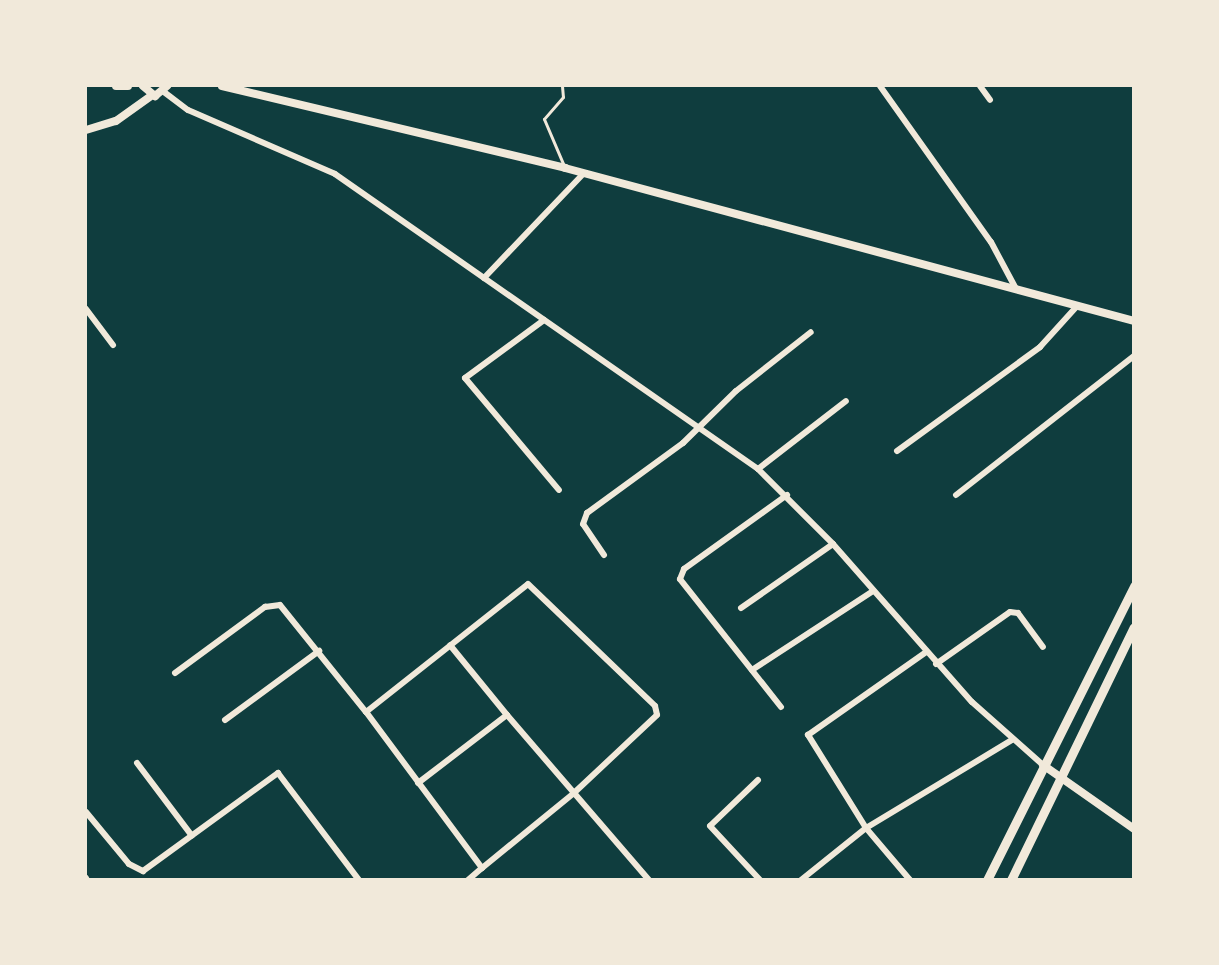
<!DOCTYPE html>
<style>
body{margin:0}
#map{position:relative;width:1219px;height:965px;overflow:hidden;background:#0f3d3e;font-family:Rubik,sans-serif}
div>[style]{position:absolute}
.service>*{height:3px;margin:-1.5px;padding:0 1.5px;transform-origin:1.5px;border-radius:1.5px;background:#f1e9da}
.minor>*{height:6px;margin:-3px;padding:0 3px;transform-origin:3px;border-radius:3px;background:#f1e9da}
.tertiary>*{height:8px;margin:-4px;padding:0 4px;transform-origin:4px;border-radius:4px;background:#f1e9da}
.secondary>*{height:8px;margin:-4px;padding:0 4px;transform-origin:4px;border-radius:4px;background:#f1e9da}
.trunk>*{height:9px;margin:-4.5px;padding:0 4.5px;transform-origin:4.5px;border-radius:4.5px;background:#f1e9da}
span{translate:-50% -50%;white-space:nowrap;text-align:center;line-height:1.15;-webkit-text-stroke:6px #f1e9da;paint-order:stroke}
.frame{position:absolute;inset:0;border:87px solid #f1e9da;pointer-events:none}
</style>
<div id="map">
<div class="service">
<div style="left:562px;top:86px;width:11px;rotate:85deg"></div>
<div style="left:563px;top:97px;width:29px;rotate:131deg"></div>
<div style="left:544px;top:119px;width:51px;rotate:66.9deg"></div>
</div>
<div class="minor">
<div style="left:880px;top:86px;width:191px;rotate:54.6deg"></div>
<div style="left:991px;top:242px;width:51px;rotate:61.9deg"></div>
<div style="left:980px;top:86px;width:17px;rotate:54deg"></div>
<div style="left:164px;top:92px;width:30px;rotate:37deg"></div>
<div style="left:188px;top:110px;width:160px;rotate:23.5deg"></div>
<div style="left:335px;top:174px;width:516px;rotate:34.89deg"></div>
<div style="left:758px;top:469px;width:106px;rotate:45deg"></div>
<div style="left:833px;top:544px;width:210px;rotate:48.7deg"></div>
<div style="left:972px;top:702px;width:95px;rotate:41.6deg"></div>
<div style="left:484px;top:278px;width:144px;rotate:-46.4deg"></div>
<div style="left:86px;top:309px;width:45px;rotate:53.1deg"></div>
<div style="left:544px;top:320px;width:98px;rotate:143.7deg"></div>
<div style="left:465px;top:378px;width:146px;rotate:50deg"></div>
<div style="left:897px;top:451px;width:177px;rotate:-36deg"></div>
<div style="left:1040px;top:347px;width:55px;rotate:-47.9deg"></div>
<div style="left:758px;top:469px;width:111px;rotate:-37.7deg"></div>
<div style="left:956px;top:495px;width:226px;rotate:-38deg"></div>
<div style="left:604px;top:555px;width:37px;rotate:-124deg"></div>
<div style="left:583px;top:524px;width:12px;rotate:-70deg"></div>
<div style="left:587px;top:513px;width:119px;rotate:-36.1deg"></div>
<div style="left:683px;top:443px;width:74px;rotate:-44.5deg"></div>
<div style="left:736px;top:391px;width:95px;rotate:-38.2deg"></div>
<div style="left:741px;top:608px;width:112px;rotate:-34.8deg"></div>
<div style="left:936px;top:664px;width:90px;rotate:-35.1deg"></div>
<div style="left:1010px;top:612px;width:8px;rotate:7deg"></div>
<div style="left:1018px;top:613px;width:42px;rotate:53.7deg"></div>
<div style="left:752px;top:670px;width:145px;rotate:-33.1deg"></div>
<div style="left:175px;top:673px;width:112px;rotate:-36.3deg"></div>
<div style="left:265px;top:607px;width:15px;rotate:-8deg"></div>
<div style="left:280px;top:605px;width:137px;rotate:51.2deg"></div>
<div style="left:781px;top:707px;width:163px;rotate:-128.3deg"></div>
<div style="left:680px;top:579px;width:11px;rotate:-68deg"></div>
<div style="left:684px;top:569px;width:127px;rotate:-35.7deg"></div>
<div style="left:507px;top:715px;width:218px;rotate:49.3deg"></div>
<div style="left:225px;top:720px;width:117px;rotate:-36.3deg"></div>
<div style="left:137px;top:763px;width:91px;rotate:53deg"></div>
<div style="left:758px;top:780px;width:66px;rotate:136.2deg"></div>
<div style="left:710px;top:826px;width:74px;rotate:47.2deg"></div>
<div style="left:418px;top:783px;width:112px;rotate:-37.4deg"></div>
<div style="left:507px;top:715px;width:90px;rotate:-129.2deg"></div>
<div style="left:86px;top:812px;width:67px;rotate:50.4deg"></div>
<div style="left:129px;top:864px;width:16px;rotate:27deg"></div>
<div style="left:143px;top:871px;width:167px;rotate:-36deg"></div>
<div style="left:278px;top:773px;width:134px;rotate:52.9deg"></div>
<div style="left:86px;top:878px;width:2px;rotate:63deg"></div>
<div style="left:468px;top:880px;width:18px;rotate:-41deg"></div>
<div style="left:482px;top:868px;width:194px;rotate:-126.6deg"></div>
<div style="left:366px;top:712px;width:206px;rotate:-38.3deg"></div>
<div style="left:528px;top:584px;width:176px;rotate:43.8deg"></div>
<div style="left:655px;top:706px;width:9px;rotate:77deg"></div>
<div style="left:657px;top:715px;width:114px;rotate:136.8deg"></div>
<div style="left:574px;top:793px;width:119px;rotate:140.8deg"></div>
<div style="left:801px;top:880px;width:83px;rotate:-38.7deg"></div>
<div style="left:866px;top:828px;width:170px;rotate:-31.1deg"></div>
<div style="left:910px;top:880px;width:68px;rotate:-130.2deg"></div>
<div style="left:866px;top:828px;width:110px;rotate:-121.9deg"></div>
<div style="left:808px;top:735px;width:144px;rotate:-35.1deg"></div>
</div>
<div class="tertiary">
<div style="left:116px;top:86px;width:12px"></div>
<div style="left:1043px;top:765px;width:111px;rotate:35.1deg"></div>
</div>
<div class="secondary">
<div style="left:143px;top:86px;width:16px;rotate:40deg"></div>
<div style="left:155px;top:96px;width:16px;rotate:-40deg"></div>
<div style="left:222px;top:86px;width:353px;rotate:13.4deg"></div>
<div style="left:565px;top:168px;width:589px;rotate:15.05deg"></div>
<div style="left:86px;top:130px;width:31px;rotate:-17deg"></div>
<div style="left:116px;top:121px;width:43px;rotate:-35.5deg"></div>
</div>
<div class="trunk">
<div style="left:987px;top:880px;width:329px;rotate:-63.4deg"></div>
<div style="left:1011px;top:880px;width:281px;rotate:-64.1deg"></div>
</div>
<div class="frame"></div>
</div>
